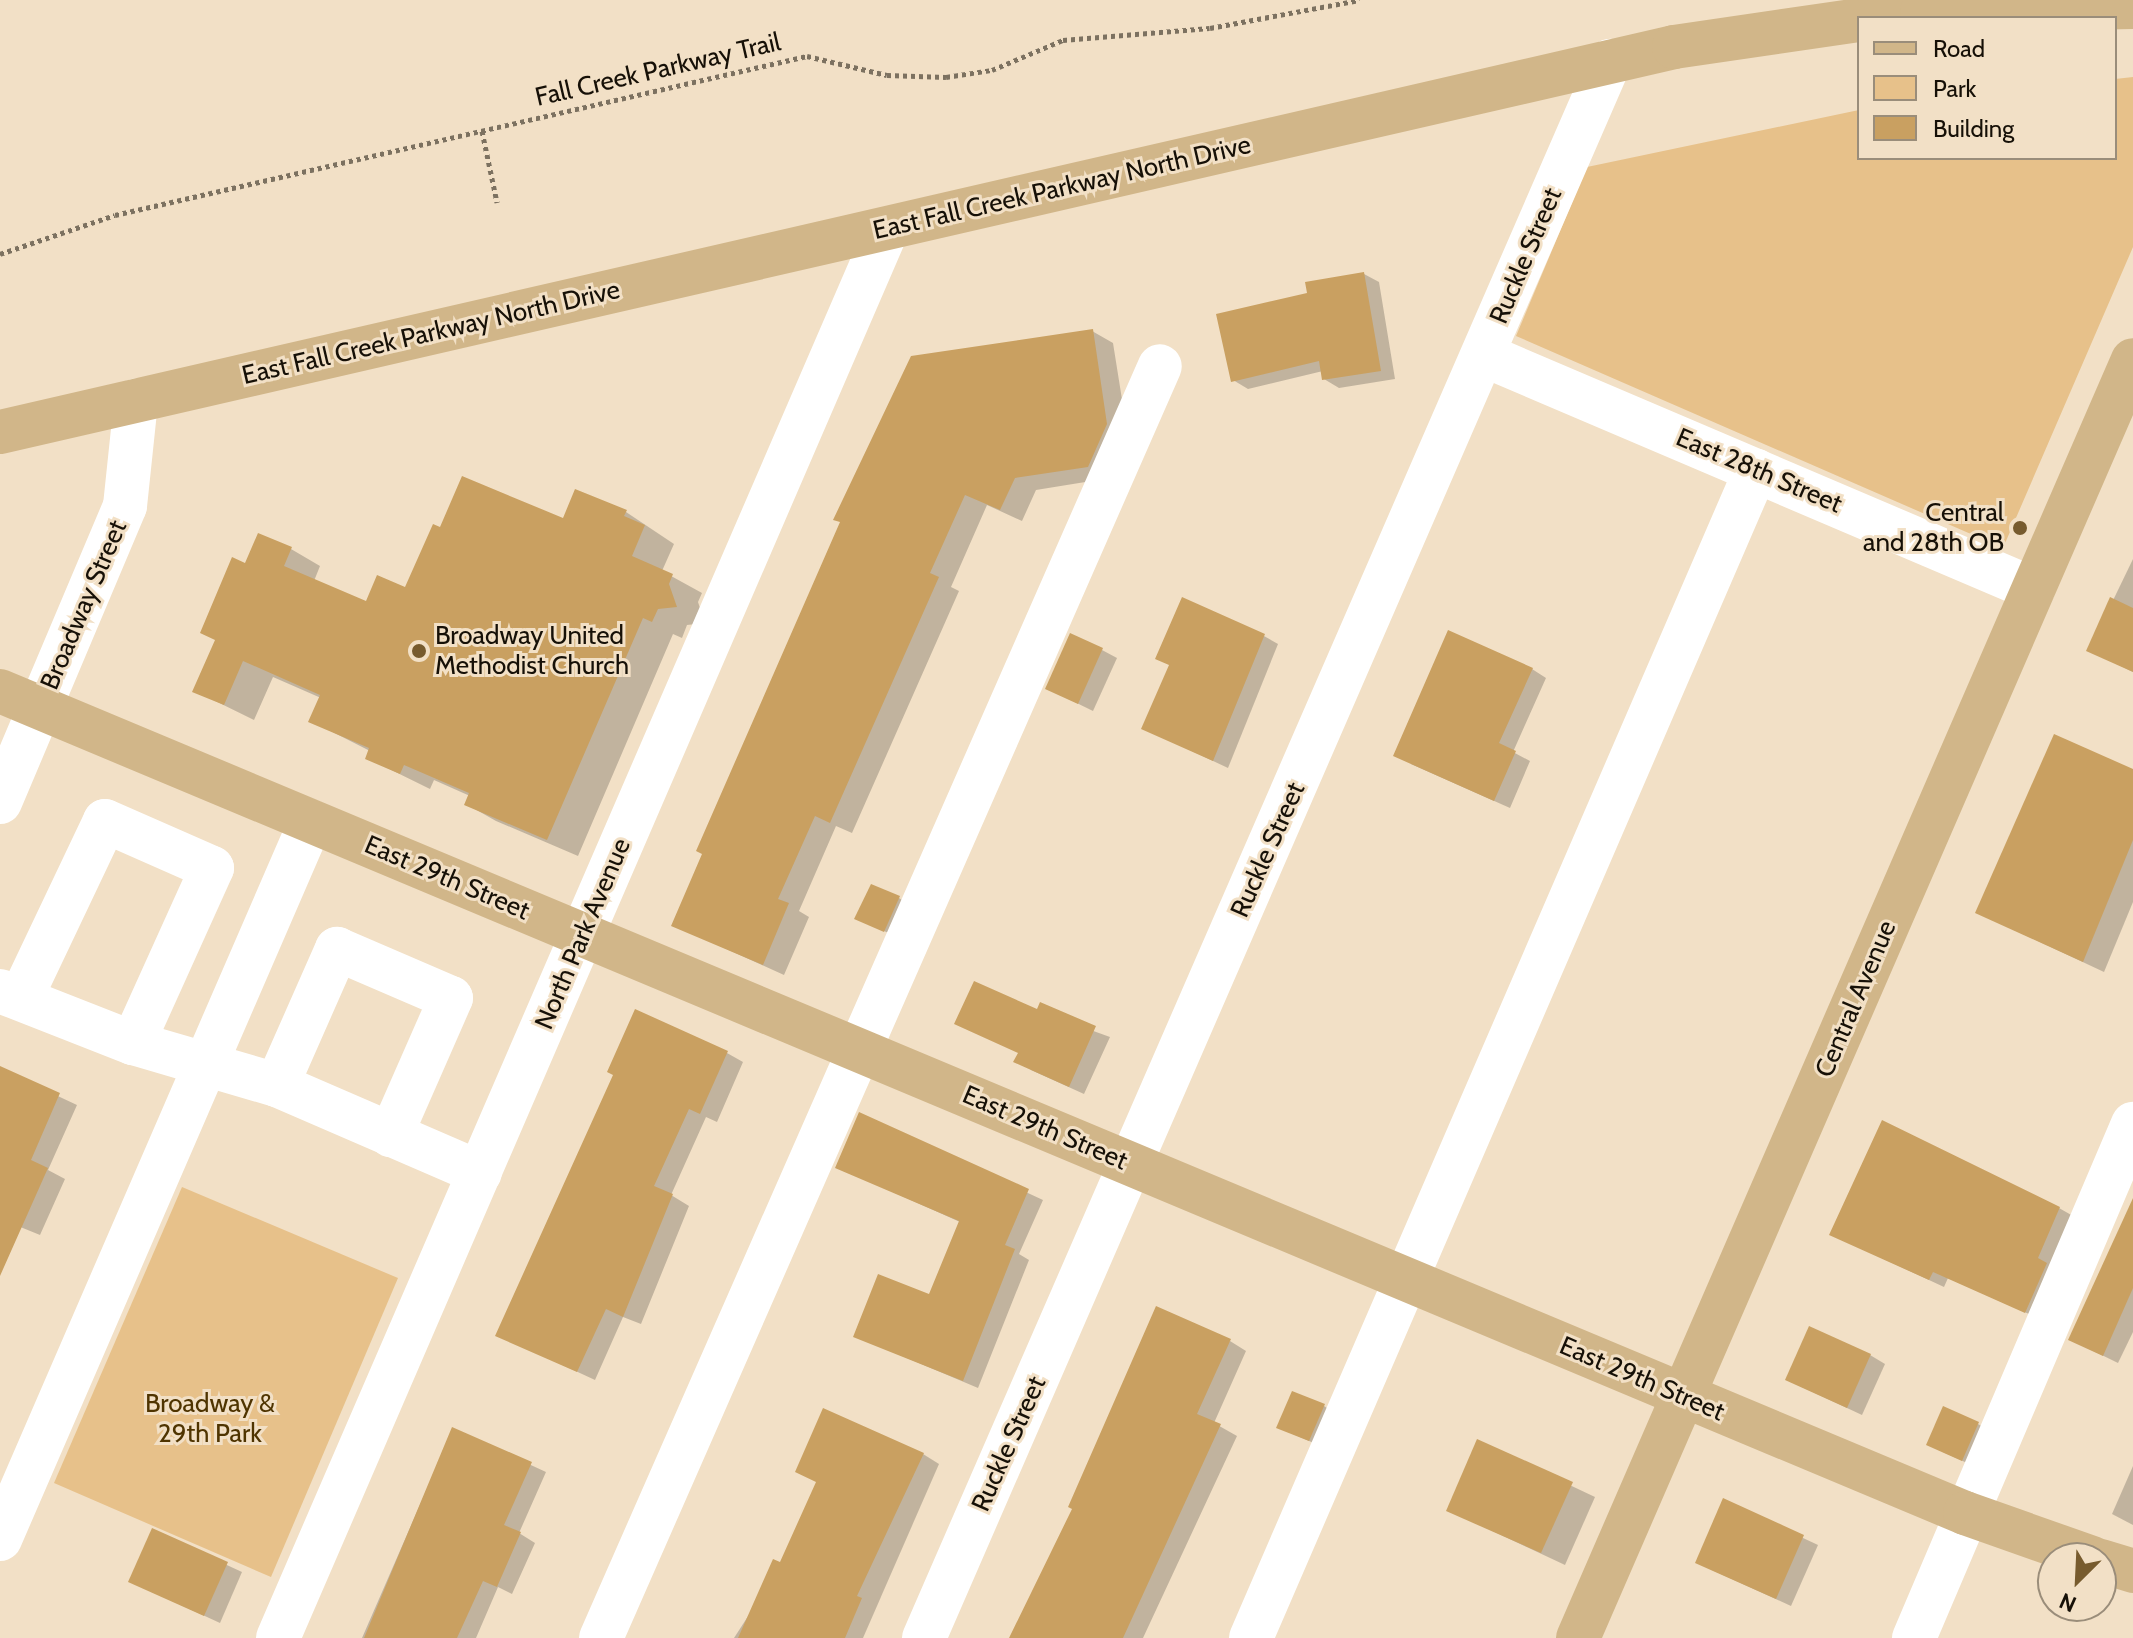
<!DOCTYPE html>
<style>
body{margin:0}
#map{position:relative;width:2133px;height:1638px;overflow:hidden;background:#f2e0c6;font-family:Cabin,sans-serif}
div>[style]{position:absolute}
.green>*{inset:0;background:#e7c18a}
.shadow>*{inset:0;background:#0003}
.building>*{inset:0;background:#c9a061}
.path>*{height:5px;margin-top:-2.5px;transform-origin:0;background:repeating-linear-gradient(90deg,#7c7160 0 4px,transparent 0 8px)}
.minor>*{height:44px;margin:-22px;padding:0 22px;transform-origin:22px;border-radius:22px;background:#fff}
.major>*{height:44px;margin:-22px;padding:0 22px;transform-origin:22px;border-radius:22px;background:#d1b689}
.dots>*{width:22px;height:22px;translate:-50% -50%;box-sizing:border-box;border:4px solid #f2e0c6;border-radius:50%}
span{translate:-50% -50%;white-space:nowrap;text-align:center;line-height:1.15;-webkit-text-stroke:6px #f2e0c6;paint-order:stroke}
.street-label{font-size:26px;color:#161007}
.poi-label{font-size:26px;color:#161007}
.right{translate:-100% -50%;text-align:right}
.left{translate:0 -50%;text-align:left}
.park-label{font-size:26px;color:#4f3400}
.legend{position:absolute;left:1857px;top:16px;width:260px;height:144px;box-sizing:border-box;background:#f2e0c6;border:2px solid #9a8d7a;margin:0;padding:10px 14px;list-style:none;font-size:24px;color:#161007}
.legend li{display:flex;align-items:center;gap:16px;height:40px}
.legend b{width:40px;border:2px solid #9a8d7a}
.north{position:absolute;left:2037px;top:1542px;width:80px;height:80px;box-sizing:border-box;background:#f2e0c6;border:2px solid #9a8d7a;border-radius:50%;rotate:204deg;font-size:22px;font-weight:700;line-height:32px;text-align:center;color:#161007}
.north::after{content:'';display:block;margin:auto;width:28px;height:36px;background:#775b2e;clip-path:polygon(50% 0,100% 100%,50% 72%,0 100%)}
</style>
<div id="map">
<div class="green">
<div style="clip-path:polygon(2133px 77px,2133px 247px,2003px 548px,1516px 336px,1587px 167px,1859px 110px,1859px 158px,2115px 158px,2115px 79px)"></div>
<div style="clip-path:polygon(182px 1187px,398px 1278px,271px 1577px,54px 1483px)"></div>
</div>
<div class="shadow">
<div style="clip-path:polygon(1364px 274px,1379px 282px,1395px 379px,1339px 388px,1324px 379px,1323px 371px,1248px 389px,1233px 380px,1310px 294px)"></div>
<div style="clip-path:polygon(1092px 331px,1113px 343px,1128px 437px,1110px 478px,1036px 490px,1022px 521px,987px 505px,951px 587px,959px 591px,852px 833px,836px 826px,799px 911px,809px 917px,784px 975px,674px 925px,842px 522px)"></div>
<div style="clip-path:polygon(626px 512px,674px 544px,662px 571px,702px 593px,698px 602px,705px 623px,687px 625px,682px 638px,673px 634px,578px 856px,496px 821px,466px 804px,470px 796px,434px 780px,430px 789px,367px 758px,370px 751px,311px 721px,321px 698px,273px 677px,254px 720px,195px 691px,246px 565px,291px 549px,320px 566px,314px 581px,367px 603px,406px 590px,442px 530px)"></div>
<div style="clip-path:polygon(2133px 559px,2133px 672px,2089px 650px)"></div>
<div style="clip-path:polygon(1264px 636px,1278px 644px,1228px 768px,1143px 728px)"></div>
<div style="clip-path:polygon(1102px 650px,1117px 658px,1093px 711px,1048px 689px)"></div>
<div style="clip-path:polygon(1532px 669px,1546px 678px,1513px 752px,1530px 761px,1510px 808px,1411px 764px)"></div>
<div style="clip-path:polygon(2133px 772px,2133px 902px,2104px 972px,1978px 913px)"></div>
<div style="clip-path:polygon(899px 898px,905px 902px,891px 934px,863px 922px)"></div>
<div style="clip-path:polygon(1038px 1011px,1110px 1037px,1084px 1094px,1031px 1070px,1020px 1053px,957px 1024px)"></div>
<div style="clip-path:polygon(727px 1053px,743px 1062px,717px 1122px,706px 1117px,671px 1195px,689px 1206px,641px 1324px,623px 1317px,595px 1380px,498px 1335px,615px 1075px)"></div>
<div style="clip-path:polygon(0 1069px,77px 1105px,48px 1170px,65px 1179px,40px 1235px,13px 1224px,0 1254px)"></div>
<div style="clip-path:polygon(860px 1115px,1043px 1200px,1019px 1254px,1029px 1260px,978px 1388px,855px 1336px,930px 1297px,960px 1222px,837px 1167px)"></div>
<div style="clip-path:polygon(2059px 1208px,2073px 1216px,2040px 1319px,1948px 1278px,1944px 1287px,1843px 1240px)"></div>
<div style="clip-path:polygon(2133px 1235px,2133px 1332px,2118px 1363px,2071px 1340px)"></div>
<div style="clip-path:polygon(1230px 1341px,1246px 1351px,1214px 1423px,1237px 1436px,1143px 1638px,1012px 1638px)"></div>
<div style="clip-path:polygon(1870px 1355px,1885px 1364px,1862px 1415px,1787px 1380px)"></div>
<div style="clip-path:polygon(1324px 1406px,1330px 1410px,1316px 1444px,1286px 1431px)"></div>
<div style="clip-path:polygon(1978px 1424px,1993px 1433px,1978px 1468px,1943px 1452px)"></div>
<div style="clip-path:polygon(453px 1429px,546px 1472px,519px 1533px,535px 1543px,512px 1594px,498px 1587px,476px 1638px,362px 1638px)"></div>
<div style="clip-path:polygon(1478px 1442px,1595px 1497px,1565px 1565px,1448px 1510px)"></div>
<div style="clip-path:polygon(923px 1454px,939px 1464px,863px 1638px,734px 1638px,781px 1565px)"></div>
<div style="clip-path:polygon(2133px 1466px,2133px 1525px,2112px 1514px)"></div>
<div style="clip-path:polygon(1724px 1501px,1818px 1545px,1791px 1606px,1712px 1570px)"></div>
<div style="clip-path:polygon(153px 1531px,242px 1572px,220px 1623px,131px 1582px)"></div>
</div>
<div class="building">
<div style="clip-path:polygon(1364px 272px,1381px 371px,1322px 380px,1319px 361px,1231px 382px,1216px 314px,1307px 293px,1305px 282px)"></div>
<div style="clip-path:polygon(1093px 329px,1107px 424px,1088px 467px,1015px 478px,1000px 510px,965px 495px,930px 573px,939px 577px,830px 823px,815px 816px,778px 899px,789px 903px,763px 965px,671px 926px,702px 854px,696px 851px,840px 522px,833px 520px,911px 356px)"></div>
<div style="clip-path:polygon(462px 476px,563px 518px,575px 489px,627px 510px,624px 516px,645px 525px,632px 556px,673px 574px,669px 584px,677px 607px,658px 609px,652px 622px,643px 618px,547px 840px,464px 805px,469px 793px,404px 765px,400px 774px,365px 759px,369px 748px,308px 722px,320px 695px,243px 661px,224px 705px,192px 692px,215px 640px,200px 633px,232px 557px,245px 563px,258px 533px,292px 547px,284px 566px,366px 601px,377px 575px,405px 587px,433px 524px,440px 527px)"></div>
<div style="clip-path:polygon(1182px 597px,1265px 634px,1213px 761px,1141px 729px,1169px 665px,1155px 659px)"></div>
<div style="clip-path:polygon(2110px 597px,2133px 608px,2133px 672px,2086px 651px)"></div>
<div style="clip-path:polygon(1448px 630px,1533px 668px,1499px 743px,1516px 751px,1494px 801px,1393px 756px)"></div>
<div style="clip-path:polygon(1070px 633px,1103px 648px,1078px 704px,1045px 689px)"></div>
<div style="clip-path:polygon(2054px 734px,2133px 769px,2133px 840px,2083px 962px,1975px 913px)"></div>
<div style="clip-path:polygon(871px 884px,900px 896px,884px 932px,854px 919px)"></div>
<div style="clip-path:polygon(974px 981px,1037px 1009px,1040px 1002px,1096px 1026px,1069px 1087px,1013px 1062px,1018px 1053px,954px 1024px)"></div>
<div style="clip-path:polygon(635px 1009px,728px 1051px,700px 1114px,689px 1109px,654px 1186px,673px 1194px,623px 1317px,606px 1309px,577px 1372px,495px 1336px,613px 1075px,607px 1072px)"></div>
<div style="clip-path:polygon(0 1066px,60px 1093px,31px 1160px,48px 1168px,0 1276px)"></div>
<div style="clip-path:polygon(859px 1112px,1029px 1189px,1005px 1245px,1015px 1249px,963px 1381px,853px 1337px,878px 1274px,929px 1294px,959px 1221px,835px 1168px)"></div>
<div style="clip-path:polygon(1882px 1120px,2060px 1207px,2038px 1258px,2047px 1263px,2025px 1313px,1933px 1272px,1929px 1280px,1829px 1235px)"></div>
<div style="clip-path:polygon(2133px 1198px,2133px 1288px,2103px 1356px,2068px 1340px)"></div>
<div style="clip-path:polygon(1156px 1306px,1231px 1339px,1197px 1414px,1221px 1424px,1123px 1638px,1009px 1638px,1072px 1509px,1068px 1507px)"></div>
<div style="clip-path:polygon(1809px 1326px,1871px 1354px,1847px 1408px,1785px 1380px)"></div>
<div style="clip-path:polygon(1292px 1391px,1325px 1404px,1309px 1441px,1276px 1428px)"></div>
<div style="clip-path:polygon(1943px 1406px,1979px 1422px,1962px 1461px,1926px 1445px)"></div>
<div style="clip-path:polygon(823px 1408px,924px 1453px,857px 1596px,862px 1598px,845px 1638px,738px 1638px,773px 1559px,780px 1562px,816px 1482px,795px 1472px)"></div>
<div style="clip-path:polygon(452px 1427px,532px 1462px,504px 1525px,521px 1532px,497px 1587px,483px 1581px,457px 1638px,364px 1638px)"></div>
<div style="clip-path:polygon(1477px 1439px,1573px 1482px,1541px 1553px,1446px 1511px)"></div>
<div style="clip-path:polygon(1723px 1498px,1804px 1535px,1776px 1599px,1695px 1563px)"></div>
<div style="clip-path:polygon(152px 1528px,228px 1562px,204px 1616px,128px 1582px)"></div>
</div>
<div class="path">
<div style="left:482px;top:131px;width:73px;rotate:78.1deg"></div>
<div style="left:0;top:254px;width:121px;rotate:-18.7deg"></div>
<div style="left:115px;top:215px;width:710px;rotate:-12.94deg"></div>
<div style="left:807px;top:56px;width:82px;rotate:13.4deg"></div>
<div style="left:887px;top:75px;width:59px;rotate:1.9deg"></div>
<div style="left:946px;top:77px;width:47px;rotate:-8.7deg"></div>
<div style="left:992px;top:70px;width:77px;rotate:-22.9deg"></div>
<div style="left:1063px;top:40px;width:147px;rotate:-4.7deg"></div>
<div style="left:1210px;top:28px;width:152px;rotate:-10.6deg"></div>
</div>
<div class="minor">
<div style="left:1484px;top:355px;width:597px;rotate:23.09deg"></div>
<div style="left:0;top:802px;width:321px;rotate:-67.1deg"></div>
<div style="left:125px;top:506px;width:106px;rotate:-84deg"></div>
<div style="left:0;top:991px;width:143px;rotate:21.4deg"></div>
<div style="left:133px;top:1043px;width:192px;rotate:-65.7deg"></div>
<div style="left:212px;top:868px;width:117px;rotate:-156.3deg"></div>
<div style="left:105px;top:821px;width:194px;rotate:115.4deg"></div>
<div style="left:133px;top:1043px;width:150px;rotate:16.3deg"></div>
<div style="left:277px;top:1085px;width:221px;rotate:23.4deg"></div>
<div style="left:277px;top:1085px;width:149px;rotate:-66.2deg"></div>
<div style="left:337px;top:949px;width:124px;rotate:23.3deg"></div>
<div style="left:451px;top:998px;width:150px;rotate:113.7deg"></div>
<div style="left:0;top:1539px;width:782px;rotate:-66.58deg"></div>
<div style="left:278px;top:1638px;width:1535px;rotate:-66.62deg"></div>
<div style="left:601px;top:1638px;width:1389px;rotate:-66.28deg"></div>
<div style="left:924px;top:1638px;width:1720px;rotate:-66.49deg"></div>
<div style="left:1251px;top:1638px;width:1272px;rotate:-66.62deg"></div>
<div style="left:1914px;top:1638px;width:559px;rotate:-66.92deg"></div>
</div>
<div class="major">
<div style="left:0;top:432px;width:1718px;rotate:-12.95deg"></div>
<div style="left:1674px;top:47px;width:251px;rotate:-8.3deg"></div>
<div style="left:1922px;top:11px;width:211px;rotate:-1.1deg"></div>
<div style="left:0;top:691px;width:2130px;rotate:22.7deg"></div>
<div style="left:1965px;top:1513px;width:135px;rotate:19.5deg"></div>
<div style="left:2101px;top:1561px;width:34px;rotate:17deg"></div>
<div style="left:1578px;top:1638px;width:1393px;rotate:-66.53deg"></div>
</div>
<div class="dots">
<div style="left:2020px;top:528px;background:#775b2e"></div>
<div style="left:419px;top:651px;background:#775b2e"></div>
</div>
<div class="street-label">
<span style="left:658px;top:70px;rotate:-13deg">Fall Creek Parkway Trail</span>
<span style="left:1062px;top:188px;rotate:-13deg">East Fall Creek Parkway North Drive</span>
<span style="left:1526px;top:256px;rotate:-67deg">Ruckle Street</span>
<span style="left:431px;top:333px;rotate:-13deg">East Fall Creek Parkway North Drive</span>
<span style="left:1759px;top:471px;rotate:23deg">East 28th Street</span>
<span style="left:84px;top:605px;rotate:-67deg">Broadway Street</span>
<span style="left:1268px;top:850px;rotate:-66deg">Ruckle Street</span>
<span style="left:447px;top:878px;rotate:23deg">East 29th Street</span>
<span style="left:583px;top:934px;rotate:-67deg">North Park Avenue</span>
<span style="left:1856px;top:999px;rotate:-67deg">Central Avenue</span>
<span style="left:1045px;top:1128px;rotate:23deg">East 29th Street</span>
<span style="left:1642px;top:1379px;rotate:23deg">East 29th Street</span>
<span style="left:1009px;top:1444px;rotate:-66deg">Ruckle Street</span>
</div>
<div class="poi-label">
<span class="right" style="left:2004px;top:528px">Central<br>and 28th OB</span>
<span class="left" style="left:435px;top:651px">Broadway United<br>Methodist Church</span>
</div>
<div class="park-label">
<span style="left:210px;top:1419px">Broadway &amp;<br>29th Park</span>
</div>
<ul class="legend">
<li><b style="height:10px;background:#d1b689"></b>Road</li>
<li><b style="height:22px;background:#e7c18a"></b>Park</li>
<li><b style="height:22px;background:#c9a061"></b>Building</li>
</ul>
<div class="north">N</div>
</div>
